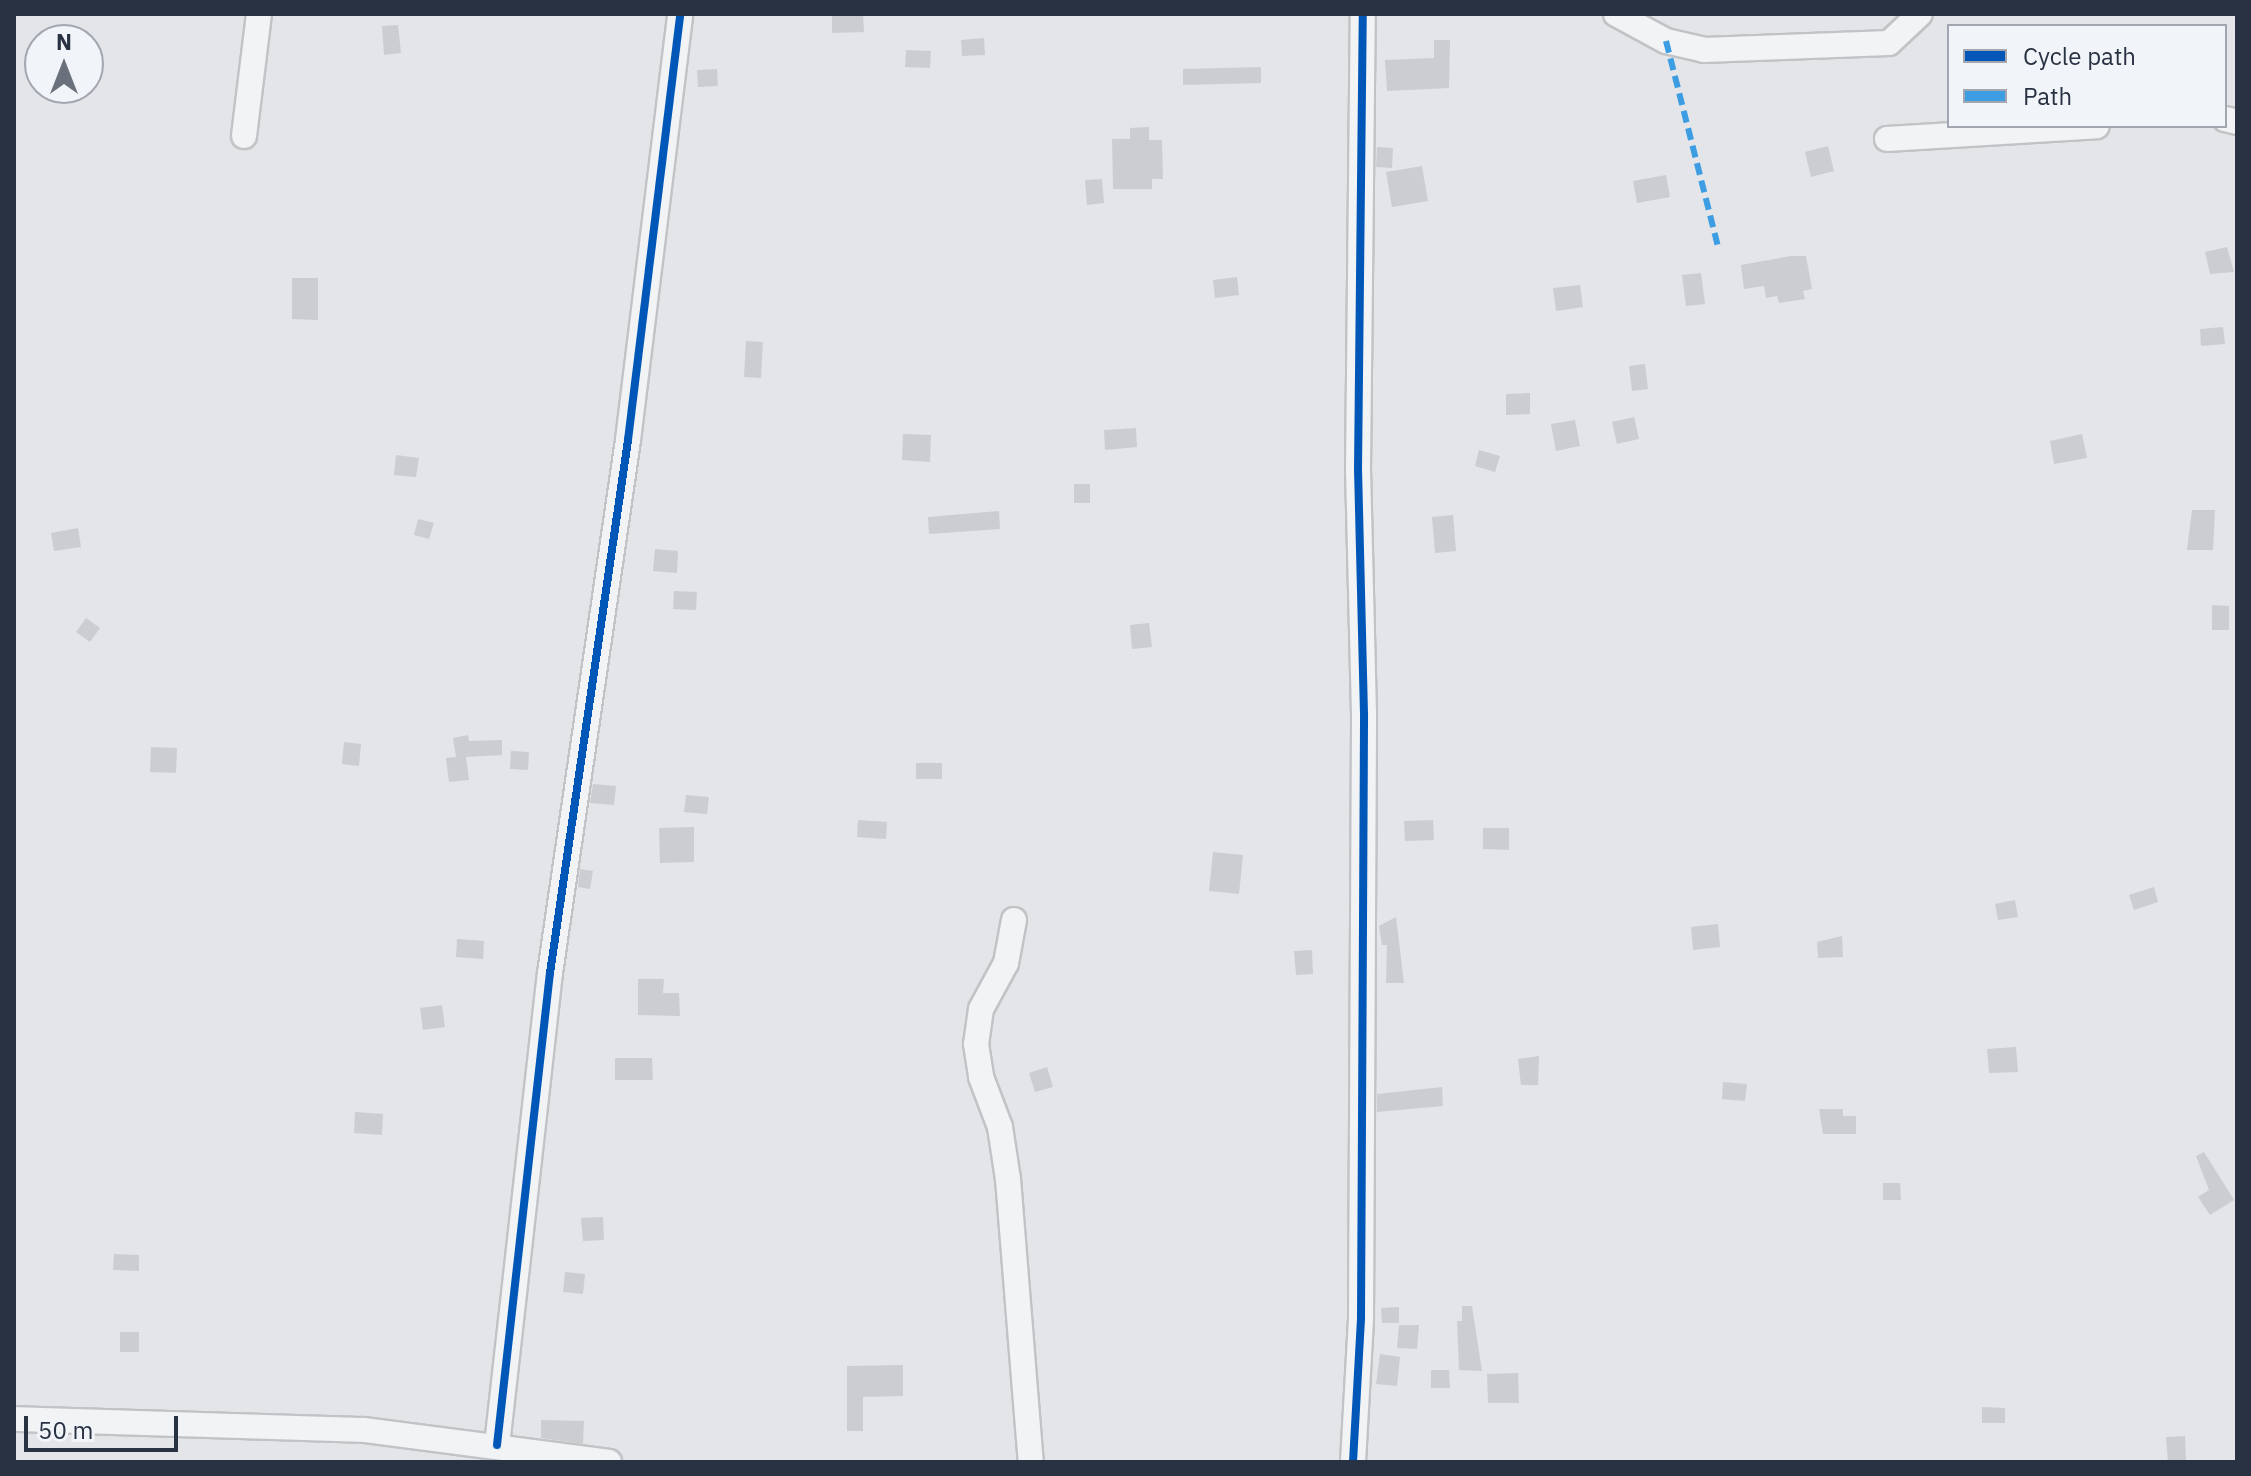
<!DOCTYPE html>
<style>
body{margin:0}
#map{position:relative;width:2251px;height:1476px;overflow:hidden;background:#e3e5e8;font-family:"IBM Plex Sans",sans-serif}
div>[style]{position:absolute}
.building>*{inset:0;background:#cbcdd1}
.roads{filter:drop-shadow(2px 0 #c1c3c6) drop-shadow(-2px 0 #c1c3c6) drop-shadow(0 2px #c1c3c6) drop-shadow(0 -2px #c1c3c6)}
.minor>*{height:24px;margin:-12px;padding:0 12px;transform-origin:12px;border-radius:12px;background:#f2f3f5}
.quiet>*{height:6px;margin-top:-3px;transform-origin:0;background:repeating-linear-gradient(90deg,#3d9de3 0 12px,transparent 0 18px)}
.cycleway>*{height:8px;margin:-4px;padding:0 4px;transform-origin:4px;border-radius:4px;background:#0057b8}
span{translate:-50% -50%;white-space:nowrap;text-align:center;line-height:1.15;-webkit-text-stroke:6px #f1f4f8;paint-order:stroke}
.frame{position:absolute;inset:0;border:16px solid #293243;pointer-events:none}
.legend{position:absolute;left:1947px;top:24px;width:280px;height:104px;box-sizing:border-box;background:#f1f4f8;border:2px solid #a1a6b0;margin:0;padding:10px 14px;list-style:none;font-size:24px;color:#293243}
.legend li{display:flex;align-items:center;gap:16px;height:40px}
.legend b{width:40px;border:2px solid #a1a6b0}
.north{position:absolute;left:24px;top:24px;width:80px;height:80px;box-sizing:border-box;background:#f1f4f8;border:2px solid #a1a6b0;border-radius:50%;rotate:0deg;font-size:22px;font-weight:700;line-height:32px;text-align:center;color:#293243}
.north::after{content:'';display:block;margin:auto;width:28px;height:36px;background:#6a717d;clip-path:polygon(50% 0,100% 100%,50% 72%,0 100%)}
.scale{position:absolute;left:24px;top:1416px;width:154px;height:36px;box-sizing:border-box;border:4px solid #293243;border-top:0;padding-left:10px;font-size:24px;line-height:28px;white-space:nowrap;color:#293243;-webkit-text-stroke:6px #f1f4f8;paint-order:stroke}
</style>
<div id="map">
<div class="building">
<div style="clip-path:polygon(832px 14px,863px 14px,864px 32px,832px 33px)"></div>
<div style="clip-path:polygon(398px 25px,401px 53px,384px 55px,382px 26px)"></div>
<div style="clip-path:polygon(984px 38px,985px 55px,962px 56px,961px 40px)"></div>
<div style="clip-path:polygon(1434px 40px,1450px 40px,1449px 88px,1387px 91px,1385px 60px,1434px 58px)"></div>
<div style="clip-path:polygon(906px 50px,931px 51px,930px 68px,905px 67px)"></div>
<div style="clip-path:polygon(1261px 67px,1261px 83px,1183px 85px,1183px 69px)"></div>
<div style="clip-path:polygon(717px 69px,718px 86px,698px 87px,697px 70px)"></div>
<div style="clip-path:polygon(1149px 127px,1149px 140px,1162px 140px,1163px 179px,1152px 179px,1152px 189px,1113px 189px,1112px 139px,1130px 139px,1130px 128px)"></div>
<div style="clip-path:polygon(1828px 146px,1834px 171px,1811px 177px,1805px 152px)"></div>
<div style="clip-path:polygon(1377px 147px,1393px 148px,1392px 168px,1376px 167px)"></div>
<div style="clip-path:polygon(1422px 166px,1428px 201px,1392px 207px,1386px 172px)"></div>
<div style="clip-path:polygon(1666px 175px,1670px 197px,1637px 203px,1633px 181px)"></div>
<div style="clip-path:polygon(1102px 179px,1104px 203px,1087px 205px,1085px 180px)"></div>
<div style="clip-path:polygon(2227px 247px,2234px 272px,2210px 274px,2205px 252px)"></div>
<div style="clip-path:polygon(1791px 256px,1806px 256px,1812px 289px,1803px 291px,1805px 299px,1779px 303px,1777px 296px,1766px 298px,1764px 286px,1744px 289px,1741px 265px)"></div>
<div style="clip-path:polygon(1701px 273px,1705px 304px,1686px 306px,1682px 275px)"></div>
<div style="clip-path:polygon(1237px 277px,1239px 295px,1215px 298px,1213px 280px)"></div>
<div style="clip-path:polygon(292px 278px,318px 278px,318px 320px,292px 319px)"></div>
<div style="clip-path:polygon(1580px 285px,1583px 307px,1556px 311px,1553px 288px)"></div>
<div style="clip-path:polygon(2223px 327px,2225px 344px,2201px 346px,2200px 329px)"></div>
<div style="clip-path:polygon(746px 341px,763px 342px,761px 378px,744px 377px)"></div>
<div style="clip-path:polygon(1645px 364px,1648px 389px,1632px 391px,1629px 366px)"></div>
<div style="clip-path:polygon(1530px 393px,1530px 414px,1506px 415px,1506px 394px)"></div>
<div style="clip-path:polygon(1634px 417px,1639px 439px,1617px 444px,1612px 422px)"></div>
<div style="clip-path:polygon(1575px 420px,1580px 446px,1556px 451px,1551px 424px)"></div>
<div style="clip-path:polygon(1136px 428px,1137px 447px,1105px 450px,1104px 430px)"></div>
<div style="clip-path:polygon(903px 434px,931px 435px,930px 462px,902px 460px)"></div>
<div style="clip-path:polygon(2082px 434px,2087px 458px,2054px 464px,2050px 441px)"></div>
<div style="clip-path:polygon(1479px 450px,1500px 456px,1495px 472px,1475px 466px)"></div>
<div style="clip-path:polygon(396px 455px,419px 458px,416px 477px,394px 475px)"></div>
<div style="clip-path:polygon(1074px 484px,1090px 484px,1090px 503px,1074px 503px)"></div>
<div style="clip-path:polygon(2192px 510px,2215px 510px,2213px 550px,2187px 550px)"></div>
<div style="clip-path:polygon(999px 511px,1000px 529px,929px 534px,928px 517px)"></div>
<div style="clip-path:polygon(1453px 515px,1456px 551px,1435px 553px,1432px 517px)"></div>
<div style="clip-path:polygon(418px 519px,434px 523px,429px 539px,414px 535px)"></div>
<div style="clip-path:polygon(78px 528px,81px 547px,54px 551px,51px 533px)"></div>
<div style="clip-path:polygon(655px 549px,678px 551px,677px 573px,653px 571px)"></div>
<div style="clip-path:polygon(674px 591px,697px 592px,696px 610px,673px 609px)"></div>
<div style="clip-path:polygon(2212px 605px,2229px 606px,2229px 630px,2212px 630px)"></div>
<div style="clip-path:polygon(86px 618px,100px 628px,90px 642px,76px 632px)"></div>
<div style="clip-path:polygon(1149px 623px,1152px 647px,1132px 649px,1130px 625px)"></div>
<div style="clip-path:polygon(468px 735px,469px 741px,502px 740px,502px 755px,466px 757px,469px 780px,449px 782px,446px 758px,456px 757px,453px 738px)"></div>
<div style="clip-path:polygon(344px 742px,361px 744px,359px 766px,342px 764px)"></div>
<div style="clip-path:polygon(151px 747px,177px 748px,176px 773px,150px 772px)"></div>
<div style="clip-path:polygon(511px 751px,529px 752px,528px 770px,510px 769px)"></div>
<div style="clip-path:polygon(916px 763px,942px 763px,942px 779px,916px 779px)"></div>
<div style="clip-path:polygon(593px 784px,616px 786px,614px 805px,590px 803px)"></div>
<div style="clip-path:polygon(686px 795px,709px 797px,707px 814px,684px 812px)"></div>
<div style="clip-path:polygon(858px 820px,887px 822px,886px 839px,857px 837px)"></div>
<div style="clip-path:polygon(1433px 820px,1434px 840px,1405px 841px,1404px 821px)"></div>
<div style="clip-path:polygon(694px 827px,694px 862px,660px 863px,659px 828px)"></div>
<div style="clip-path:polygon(1483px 828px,1509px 828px,1509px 850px,1483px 849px)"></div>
<div style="clip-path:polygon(1213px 852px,1243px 855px,1239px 894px,1209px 891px)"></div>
<div style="clip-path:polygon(580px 869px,593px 871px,590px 889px,578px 887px)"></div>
<div style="clip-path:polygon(2154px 887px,2158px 902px,2134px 910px,2129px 895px)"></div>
<div style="clip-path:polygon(2015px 900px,2018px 917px,1998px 920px,1995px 904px)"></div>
<div style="clip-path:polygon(1396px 917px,1404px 983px,1386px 983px,1387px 945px,1382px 945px,1379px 926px)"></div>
<div style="clip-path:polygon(1718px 924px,1720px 947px,1693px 950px,1691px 927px)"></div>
<div style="clip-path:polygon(1842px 936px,1843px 957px,1818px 958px,1817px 942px)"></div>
<div style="clip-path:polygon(457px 939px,484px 941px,483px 959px,456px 957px)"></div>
<div style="clip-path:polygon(1312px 950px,1313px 974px,1296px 975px,1294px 951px)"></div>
<div style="clip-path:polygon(638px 979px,664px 979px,663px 993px,679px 993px,680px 1016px,638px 1015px)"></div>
<div style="clip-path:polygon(442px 1005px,445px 1027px,423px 1030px,420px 1008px)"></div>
<div style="clip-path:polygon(2016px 1047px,2018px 1072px,1989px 1073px,1987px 1049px)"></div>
<div style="clip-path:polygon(1539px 1056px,1538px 1085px,1521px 1085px,1518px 1059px)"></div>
<div style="clip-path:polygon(615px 1058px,652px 1058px,653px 1080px,615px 1080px)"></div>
<div style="clip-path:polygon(1047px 1067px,1053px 1087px,1035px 1092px,1029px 1073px)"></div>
<div style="clip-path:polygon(1723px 1082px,1747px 1084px,1745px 1101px,1722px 1099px)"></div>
<div style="clip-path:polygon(1442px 1087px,1443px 1106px,1377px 1112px,1377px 1094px)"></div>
<div style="clip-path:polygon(1819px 1109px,1843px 1109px,1843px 1116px,1856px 1116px,1856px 1134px,1823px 1134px)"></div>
<div style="clip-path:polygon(355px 1112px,383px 1114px,382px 1135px,354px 1133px)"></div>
<div style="clip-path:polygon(2204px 1152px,2234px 1200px,2210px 1215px,2198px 1197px,2209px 1190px,2196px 1156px)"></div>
<div style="clip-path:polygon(1883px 1183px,1900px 1183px,1901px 1200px,1883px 1200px)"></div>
<div style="clip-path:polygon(603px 1217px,604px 1240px,583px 1241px,581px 1218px)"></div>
<div style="clip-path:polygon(114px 1254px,139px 1255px,139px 1271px,113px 1270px)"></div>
<div style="clip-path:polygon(565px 1272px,585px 1274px,583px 1294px,563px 1292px)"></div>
<div style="clip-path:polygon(1462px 1306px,1472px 1306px,1482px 1371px,1459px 1370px,1457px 1321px,1462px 1321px)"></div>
<div style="clip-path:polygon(1399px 1307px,1399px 1323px,1382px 1323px,1381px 1308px)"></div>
<div style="clip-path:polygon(1399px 1325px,1419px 1325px,1417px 1349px,1397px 1348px)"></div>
<div style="clip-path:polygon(120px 1332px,139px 1332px,139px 1352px,120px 1352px)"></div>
<div style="clip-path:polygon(1380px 1354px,1400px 1357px,1397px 1386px,1376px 1384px)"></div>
<div style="clip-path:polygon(903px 1365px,903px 1396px,863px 1397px,863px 1431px,847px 1431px,847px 1366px)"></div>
<div style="clip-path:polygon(1431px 1370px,1449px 1370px,1450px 1388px,1431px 1388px)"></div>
<div style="clip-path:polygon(1518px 1373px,1519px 1403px,1488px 1403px,1487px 1374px)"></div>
<div style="clip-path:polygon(1982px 1407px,2005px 1408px,2005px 1423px,1982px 1423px)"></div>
<div style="clip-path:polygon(541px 1420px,584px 1421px,583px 1444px,541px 1438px)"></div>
<div style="clip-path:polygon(2185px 1436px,2186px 1462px,2168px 1462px,2166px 1437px)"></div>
</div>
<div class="roads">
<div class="minor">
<div style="left:1616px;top:14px;width:57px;rotate:28.4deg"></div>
<div style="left:1666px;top:41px;width:39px;rotate:13deg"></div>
<div style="left:1704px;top:50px;width:185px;rotate:-2.2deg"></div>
<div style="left:1889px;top:43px;width:42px;rotate:-43.1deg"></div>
<div style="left:2225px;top:119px;width:12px;rotate:14deg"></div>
<div style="left:244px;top:136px;width:123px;rotate:-83deg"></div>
<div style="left:1887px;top:139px;width:210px;rotate:-3.5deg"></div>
<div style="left:1014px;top:920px;width:44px;rotate:100.5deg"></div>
<div style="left:1006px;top:963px;width:52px;rotate:118.5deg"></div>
<div style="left:981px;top:1009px;width:35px;rotate:98deg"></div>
<div style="left:976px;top:1044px;width:33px;rotate:81deg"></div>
<div style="left:981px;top:1077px;width:53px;rotate:69.2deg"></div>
<div style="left:1000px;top:1127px;width:53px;rotate:81.3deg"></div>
<div style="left:1008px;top:1179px;width:284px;rotate:85.4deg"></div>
<div style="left:14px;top:1419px;width:350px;rotate:1.8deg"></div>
<div style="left:364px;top:1430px;width:247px;rotate:7.4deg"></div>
<div style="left:497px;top:1445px;width:475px;rotate:-83.6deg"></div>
<div style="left:550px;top:973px;width:539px;rotate:-81.67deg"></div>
<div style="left:628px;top:440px;width:429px;rotate:-83deg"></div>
<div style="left:1353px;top:1462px;width:145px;rotate:-86.8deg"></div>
<div style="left:1361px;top:1317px;width:603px;rotate:-89.71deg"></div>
<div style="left:1364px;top:714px;width:244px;rotate:-91.4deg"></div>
<div style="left:1358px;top:470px;width:456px;rotate:-89.4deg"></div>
</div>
</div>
<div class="quiet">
<div style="left:1666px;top:41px;width:211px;rotate:75.8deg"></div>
</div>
<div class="cycleway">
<div style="left:497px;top:1445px;width:475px;rotate:-83.6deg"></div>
<div style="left:550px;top:973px;width:539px;rotate:-81.67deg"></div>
<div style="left:628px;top:440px;width:429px;rotate:-83deg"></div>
<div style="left:1353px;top:1462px;width:145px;rotate:-86.8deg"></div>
<div style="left:1361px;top:1317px;width:603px;rotate:-89.71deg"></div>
<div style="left:1364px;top:714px;width:244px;rotate:-91.4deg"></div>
<div style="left:1358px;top:470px;width:456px;rotate:-89.4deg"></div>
</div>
<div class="frame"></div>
<ul class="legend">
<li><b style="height:10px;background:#0057b8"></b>Cycle path</li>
<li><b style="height:10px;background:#3d9de3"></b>Path</li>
</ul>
<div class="north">N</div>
<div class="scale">50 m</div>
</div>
